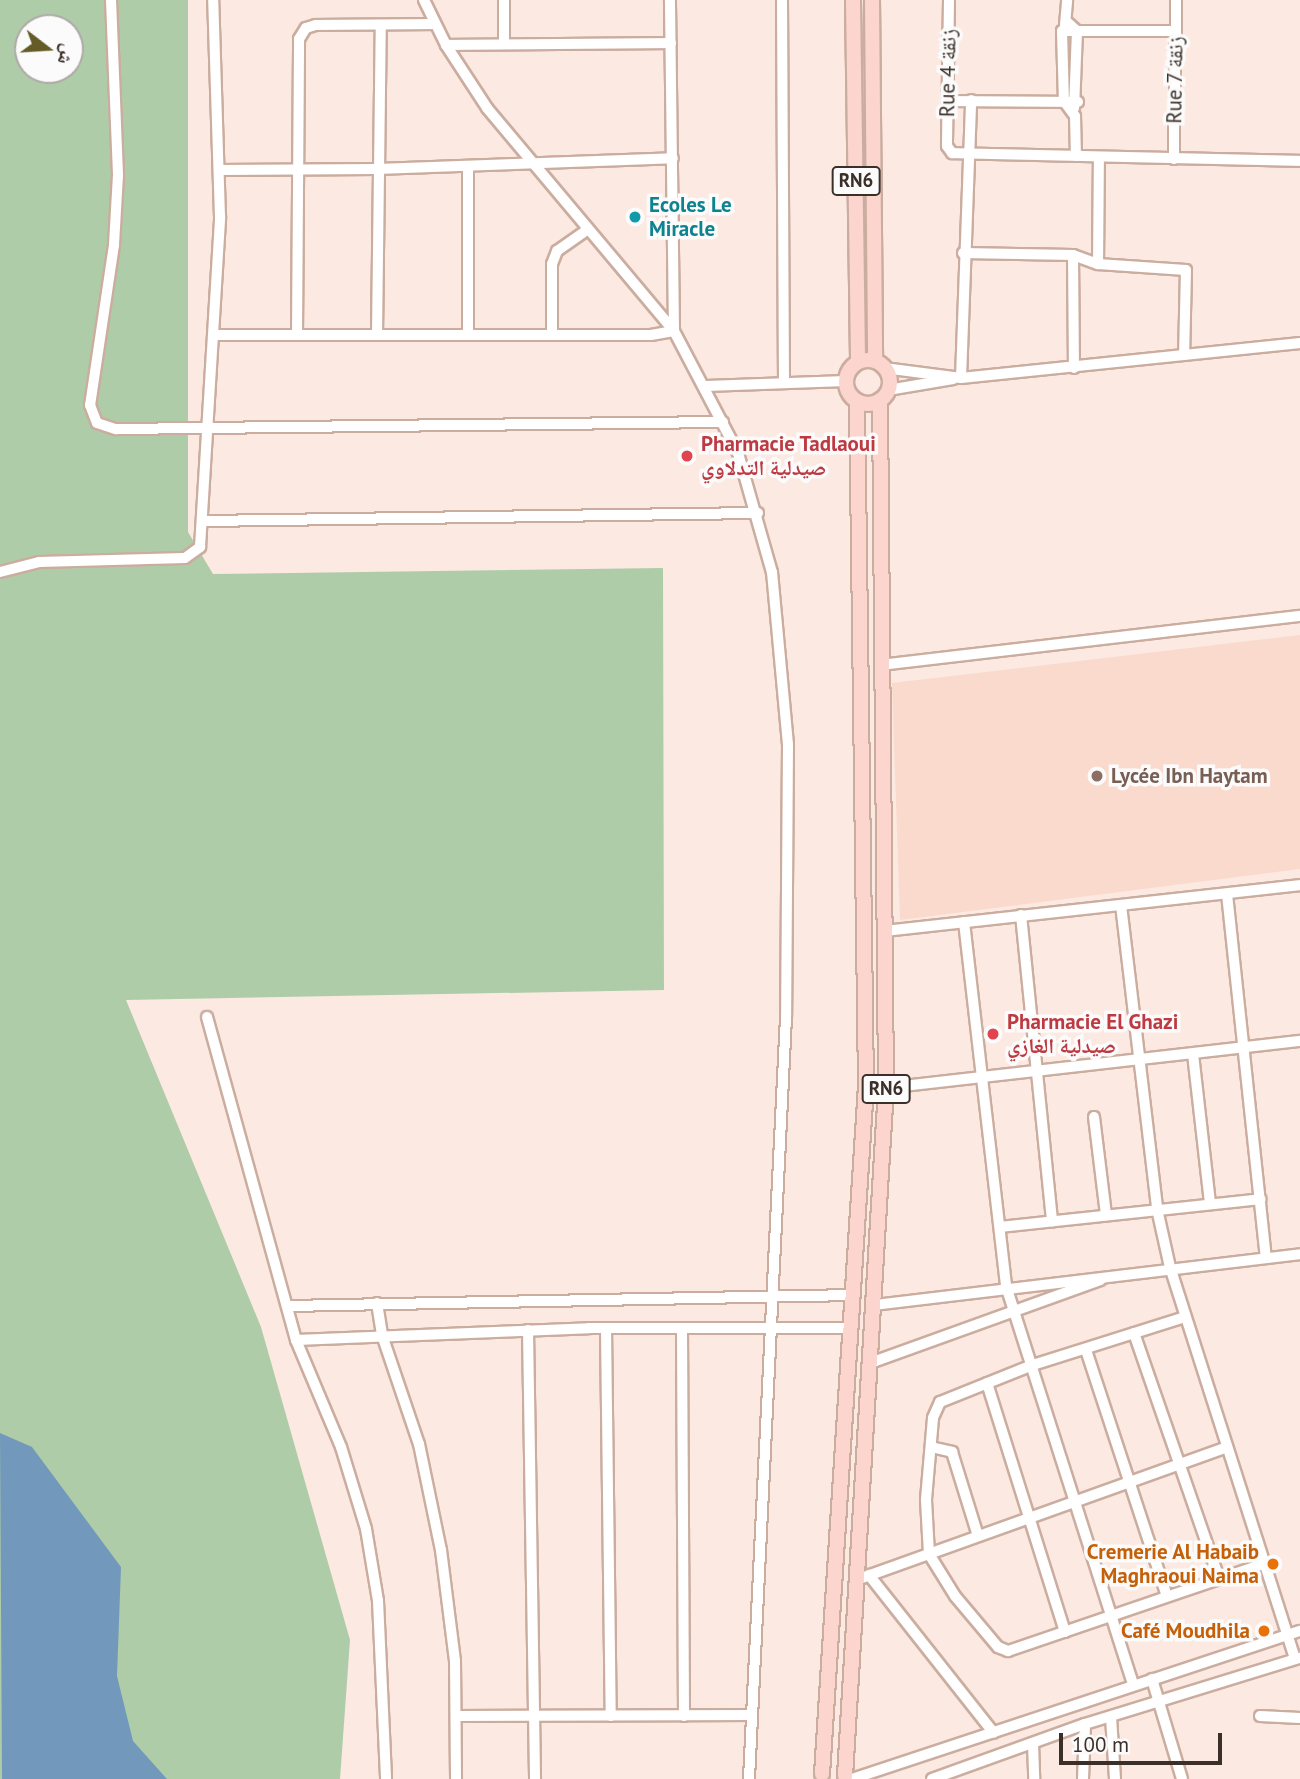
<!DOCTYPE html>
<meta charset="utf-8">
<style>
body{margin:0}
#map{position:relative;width:1300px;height:1779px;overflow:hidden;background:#fce9e1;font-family:"PT Sans","Noto Naskh Arabic",sans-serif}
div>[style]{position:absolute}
.built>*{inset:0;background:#f9dacd}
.green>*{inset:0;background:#afcca8}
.water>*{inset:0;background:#7299bb}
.roads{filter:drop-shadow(2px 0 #cbada0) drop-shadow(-2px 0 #cbada0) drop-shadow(0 2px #cbada0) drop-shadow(0 -2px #cbada0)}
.minor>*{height:10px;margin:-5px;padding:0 5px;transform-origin:5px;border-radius:5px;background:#fff}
.major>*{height:14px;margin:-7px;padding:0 7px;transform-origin:7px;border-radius:7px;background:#fbd5ce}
.major>.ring{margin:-7px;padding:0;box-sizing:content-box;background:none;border:14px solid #fbd5ce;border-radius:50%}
.dots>*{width:19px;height:19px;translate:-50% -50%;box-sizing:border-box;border:4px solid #fbfbfb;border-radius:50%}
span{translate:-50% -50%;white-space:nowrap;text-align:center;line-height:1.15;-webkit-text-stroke:7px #fbfbfb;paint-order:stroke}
.shield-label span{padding:2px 5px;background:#fbfbfb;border:2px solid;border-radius:5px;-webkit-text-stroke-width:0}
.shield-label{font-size:19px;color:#3b2f2a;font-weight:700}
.street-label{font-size:21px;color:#3b2f2a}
.culture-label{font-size:21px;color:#0d838f;font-weight:700}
.left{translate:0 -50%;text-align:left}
.health-label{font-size:21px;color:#be3a42;font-weight:700}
.education-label{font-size:21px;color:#785e54;font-weight:700}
.food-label{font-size:21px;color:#c56008;font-weight:700}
.right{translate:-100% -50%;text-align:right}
.north{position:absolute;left:14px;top:14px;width:70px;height:70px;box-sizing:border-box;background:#fbfbfb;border:2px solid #aea9a7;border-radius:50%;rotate:107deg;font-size:19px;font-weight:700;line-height:28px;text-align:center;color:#3b2f2a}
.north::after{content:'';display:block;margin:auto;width:24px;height:32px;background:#655b27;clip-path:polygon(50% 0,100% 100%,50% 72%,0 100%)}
.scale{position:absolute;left:1059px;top:1733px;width:163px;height:32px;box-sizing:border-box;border:4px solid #3b2f2a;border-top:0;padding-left:9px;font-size:21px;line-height:24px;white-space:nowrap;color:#3b2f2a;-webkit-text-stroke:5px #fbfbfb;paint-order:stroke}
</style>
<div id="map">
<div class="built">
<div style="clip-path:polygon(1300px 635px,1300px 869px,900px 920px,892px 683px)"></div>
</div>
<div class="green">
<div style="clip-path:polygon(evenodd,0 0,188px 0,188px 532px,213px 574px,663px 568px,664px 990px,126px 1000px,261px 1327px,350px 1640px,340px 1779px,0 1779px,0 0,28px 28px,70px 28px,70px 70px,28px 70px,28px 28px)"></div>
</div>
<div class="water">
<div style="clip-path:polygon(0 1433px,32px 1447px,121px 1567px,117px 1676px,133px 1741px,167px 1779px,2px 1779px)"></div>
</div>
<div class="roads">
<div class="minor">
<div style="left:111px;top:0;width:175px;rotate:87.7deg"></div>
<div style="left:118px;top:175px;width:70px;rotate:93.3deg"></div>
<div style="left:114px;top:245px;width:162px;rotate:98.5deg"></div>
<div style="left:90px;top:405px;width:19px;rotate:69deg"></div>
<div style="left:97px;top:423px;width:20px;rotate:18deg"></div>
<div style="left:116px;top:429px;width:607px;rotate:-0.66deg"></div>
<div style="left:424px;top:0;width:50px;rotate:63.9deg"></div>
<div style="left:446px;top:45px;width:75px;rotate:56.9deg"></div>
<div style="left:487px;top:108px;width:291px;rotate:50deg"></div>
<div style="left:674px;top:331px;width:138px;rotate:62.3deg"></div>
<div style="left:738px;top:453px;width:124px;rotate:74.1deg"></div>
<div style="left:772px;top:572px;width:174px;rotate:84.7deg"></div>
<div style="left:788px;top:745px;width:272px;rotate:90.4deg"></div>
<div style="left:786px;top:1017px;width:763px;rotate:92.78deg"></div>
<div style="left:504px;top:0;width:44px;rotate:90deg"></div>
<div style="left:782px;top:0;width:383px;rotate:89.7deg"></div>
<div style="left:949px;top:0;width:146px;rotate:90.8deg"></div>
<div style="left:947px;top:146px;width:9px;rotate:54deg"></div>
<div style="left:952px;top:153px;width:348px;rotate:1.3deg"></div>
<div style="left:1067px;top:22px;width:13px;rotate:42deg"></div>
<div style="left:1077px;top:31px;width:77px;rotate:92.2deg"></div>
<div style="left:1065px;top:25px;width:25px;rotate:-85deg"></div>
<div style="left:1062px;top:31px;width:70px;rotate:88.4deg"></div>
<div style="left:1064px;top:101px;width:19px;rotate:54deg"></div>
<div style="left:1075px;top:116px;width:40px;rotate:88.6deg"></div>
<div style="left:1062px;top:31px;width:114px"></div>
<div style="left:446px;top:45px;width:225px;rotate:-0.5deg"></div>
<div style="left:948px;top:101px;width:130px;rotate:0.4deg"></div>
<div style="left:1174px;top:159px;width:159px;rotate:-89.3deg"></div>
<div style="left:468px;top:166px;width:169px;rotate:90deg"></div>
<div style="left:219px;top:170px;width:158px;rotate:-0.4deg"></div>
<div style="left:377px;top:169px;width:296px;rotate:-2.1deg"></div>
<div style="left:963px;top:253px;width:110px;rotate:1deg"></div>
<div style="left:1073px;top:255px;width:27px;rotate:20deg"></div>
<div style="left:1098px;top:264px;width:88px;rotate:3.9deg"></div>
<div style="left:1186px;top:270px;width:85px;rotate:91.3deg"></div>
<div style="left:1073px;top:255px;width:113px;rotate:89.5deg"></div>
<div style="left:1098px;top:264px;width:107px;rotate:-89.5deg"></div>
<div style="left:214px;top:335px;width:437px"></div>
<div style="left:651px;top:335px;width:23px;rotate:-10deg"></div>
<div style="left:674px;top:331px;width:331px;rotate:-90.7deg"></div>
<div style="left:297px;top:335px;width:296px;rotate:-89.6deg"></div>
<div style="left:299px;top:39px;width:13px;rotate:-58deg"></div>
<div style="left:306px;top:28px;width:10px;rotate:-17deg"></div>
<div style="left:316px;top:25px;width:119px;rotate:-0.5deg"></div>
<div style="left:377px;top:335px;width:310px;rotate:-89.3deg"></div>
<div style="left:552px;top:335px;width:71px;rotate:-90deg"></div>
<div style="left:552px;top:264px;width:14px;rotate:-69deg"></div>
<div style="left:557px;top:251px;width:37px;rotate:-35deg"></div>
<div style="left:884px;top:368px;width:78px;rotate:7.4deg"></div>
<div style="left:961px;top:378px;width:341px;rotate:-5.9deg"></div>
<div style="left:961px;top:378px;width:278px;rotate:-87.9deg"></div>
<div style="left:706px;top:386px;width:140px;rotate:-2deg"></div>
<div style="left:888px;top:390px;width:66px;rotate:-9.6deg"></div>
<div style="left:204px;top:521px;width:554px;rotate:-0.83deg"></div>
<div style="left:0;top:572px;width:40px;rotate:-14.4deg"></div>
<div style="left:39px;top:562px;width:146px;rotate:-1.6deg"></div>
<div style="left:185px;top:558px;width:19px;rotate:-36deg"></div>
<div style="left:200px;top:547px;width:331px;rotate:-86.5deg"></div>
<div style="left:220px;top:217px;width:217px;rotate:-91.8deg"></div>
<div style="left:881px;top:665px;width:422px;rotate:-6.7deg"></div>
<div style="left:1227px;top:894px;width:366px;rotate:83.9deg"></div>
<div style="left:1121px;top:905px;width:306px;rotate:83.2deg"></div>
<div style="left:1157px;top:1209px;width:59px;rotate:77.4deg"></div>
<div style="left:1170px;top:1267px;width:411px;rotate:72.3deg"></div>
<div style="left:1021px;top:915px;width:308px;rotate:84.2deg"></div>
<div style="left:964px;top:922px;width:366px;rotate:83.4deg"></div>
<div style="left:1006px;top:1286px;width:419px;rotate:72.3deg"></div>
<div style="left:885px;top:931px;width:418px;rotate:-6.3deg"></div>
<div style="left:207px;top:1017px;width:335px;rotate:74.6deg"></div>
<div style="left:296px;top:1340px;width:116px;rotate:67.2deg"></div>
<div style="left:341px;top:1447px;width:86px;rotate:73deg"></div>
<div style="left:366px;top:1529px;width:73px;rotate:80.5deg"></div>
<div style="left:378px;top:1601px;width:178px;rotate:87.4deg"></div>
<div style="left:1193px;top:1054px;width:151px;rotate:83.5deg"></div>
<div style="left:886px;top:1088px;width:417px;rotate:-6.5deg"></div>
<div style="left:1094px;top:1117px;width:99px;rotate:83deg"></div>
<div style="left:1000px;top:1227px;width:262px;rotate:-6.1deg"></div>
<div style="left:377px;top:1303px;width:32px;rotate:81deg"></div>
<div style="left:382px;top:1335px;width:115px;rotate:71.3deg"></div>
<div style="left:419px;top:1444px;width:108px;rotate:78.3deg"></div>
<div style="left:441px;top:1550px;width:112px;rotate:82.8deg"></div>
<div style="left:455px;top:1661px;width:118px;rotate:89.5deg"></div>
<div style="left:874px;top:1305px;width:429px;rotate:-6.8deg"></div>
<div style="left:287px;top:1306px;width:567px;rotate:-1.11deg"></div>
<div style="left:1185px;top:1317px;width:163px;rotate:162.5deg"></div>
<div style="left:1030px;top:1366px;width:97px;rotate:158.2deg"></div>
<div style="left:940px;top:1402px;width:17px;rotate:114deg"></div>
<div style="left:933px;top:1418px;width:82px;rotate:94.9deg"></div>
<div style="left:926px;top:1500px;width:54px;rotate:86.8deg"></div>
<div style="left:929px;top:1554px;width:49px;rotate:58.2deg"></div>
<div style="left:955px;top:1596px;width:67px;rotate:49.9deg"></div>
<div style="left:998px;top:1647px;width:11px;rotate:22deg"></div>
<div style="left:1008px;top:1651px;width:274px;rotate:-18.8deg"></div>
<div style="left:606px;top:1329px;width:387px;rotate:89.3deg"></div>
<div style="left:528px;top:1330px;width:449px;rotate:89.1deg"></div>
<div style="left:682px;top:1331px;width:385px;rotate:89.7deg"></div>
<div style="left:1134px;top:1333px;width:259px;rotate:70.9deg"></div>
<div style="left:296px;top:1340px;width:293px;rotate:-2.3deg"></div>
<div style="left:589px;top:1328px;width:263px"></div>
<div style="left:1086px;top:1350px;width:257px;rotate:71.8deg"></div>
<div style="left:870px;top:1363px;width:245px;rotate:-19.8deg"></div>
<div style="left:987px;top:1383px;width:261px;rotate:72.6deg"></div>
<div style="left:931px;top:1447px;width:22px;rotate:13deg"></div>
<div style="left:952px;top:1452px;width:88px;rotate:72.8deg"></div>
<div style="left:869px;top:1575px;width:201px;rotate:51.7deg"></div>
<div style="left:856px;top:1580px;width:394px;rotate:-19.7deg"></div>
<div style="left:1152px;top:1679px;width:104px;rotate:73.3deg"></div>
<div style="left:456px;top:1716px;width:296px;rotate:-0.2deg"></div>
<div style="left:1260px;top:1716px;width:40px;rotate:2.9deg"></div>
<div style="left:1111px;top:1717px;width:62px;rotate:86.3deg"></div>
<div style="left:1033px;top:1743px;width:36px;rotate:88deg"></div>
<div style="left:852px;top:1779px;width:472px;rotate:-18.3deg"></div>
<div style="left:932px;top:1779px;width:163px;rotate:-19.8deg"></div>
<div style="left:1085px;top:1724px;width:225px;rotate:-17.1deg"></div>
<div style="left:1083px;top:1779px;width:55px;rotate:-87.9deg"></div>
</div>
<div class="major">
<div style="left:853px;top:0;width:362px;rotate:89.2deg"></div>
<div style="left:872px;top:0;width:361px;rotate:89.5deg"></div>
<div class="ring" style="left:846px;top:360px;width:30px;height:30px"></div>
<div style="left:822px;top:1774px;width:689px;rotate:-86.34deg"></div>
<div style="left:866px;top:1086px;width:685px;rotate:-90.75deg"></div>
<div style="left:845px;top:1776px;width:689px;rotate:-86.59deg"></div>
<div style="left:886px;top:1088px;width:688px;rotate:-90.5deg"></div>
</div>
</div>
<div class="dots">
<div style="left:635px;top:217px;background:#0f9aa8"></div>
<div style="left:687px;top:456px;background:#e0444e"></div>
<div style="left:1097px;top:776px;background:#8d6e63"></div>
<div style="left:993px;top:1034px;background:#e0444e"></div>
<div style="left:1273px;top:1564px;background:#e8710a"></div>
<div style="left:1264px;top:1631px;background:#e8710a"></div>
</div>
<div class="shield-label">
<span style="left:856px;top:181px">RN6</span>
<span style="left:886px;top:1089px">RN6</span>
</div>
<div class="street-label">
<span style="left:948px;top:73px;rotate:-89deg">Rue 4 زنقة</span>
<span style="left:1175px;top:80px;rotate:-89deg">Rue 7 زنقة</span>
</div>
<div class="culture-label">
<span class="left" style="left:649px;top:217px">Ecoles Le<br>Miracle</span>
</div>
<div class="health-label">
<span class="left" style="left:701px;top:456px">Pharmacie Tadlaoui<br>صيدلية التدلاوي</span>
<span class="left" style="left:1007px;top:1034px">Pharmacie El Ghazi<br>صيدلية الغازي</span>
</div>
<div class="education-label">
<span class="left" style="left:1111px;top:776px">Lycée Ibn Haytam</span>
</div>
<div class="food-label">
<span class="right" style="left:1259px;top:1564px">Cremerie Al Habaib<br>Maghraoui Naima</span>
<span class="right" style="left:1250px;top:1631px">Café Moudhila</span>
</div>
<div class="north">ش</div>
<div class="scale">100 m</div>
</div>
